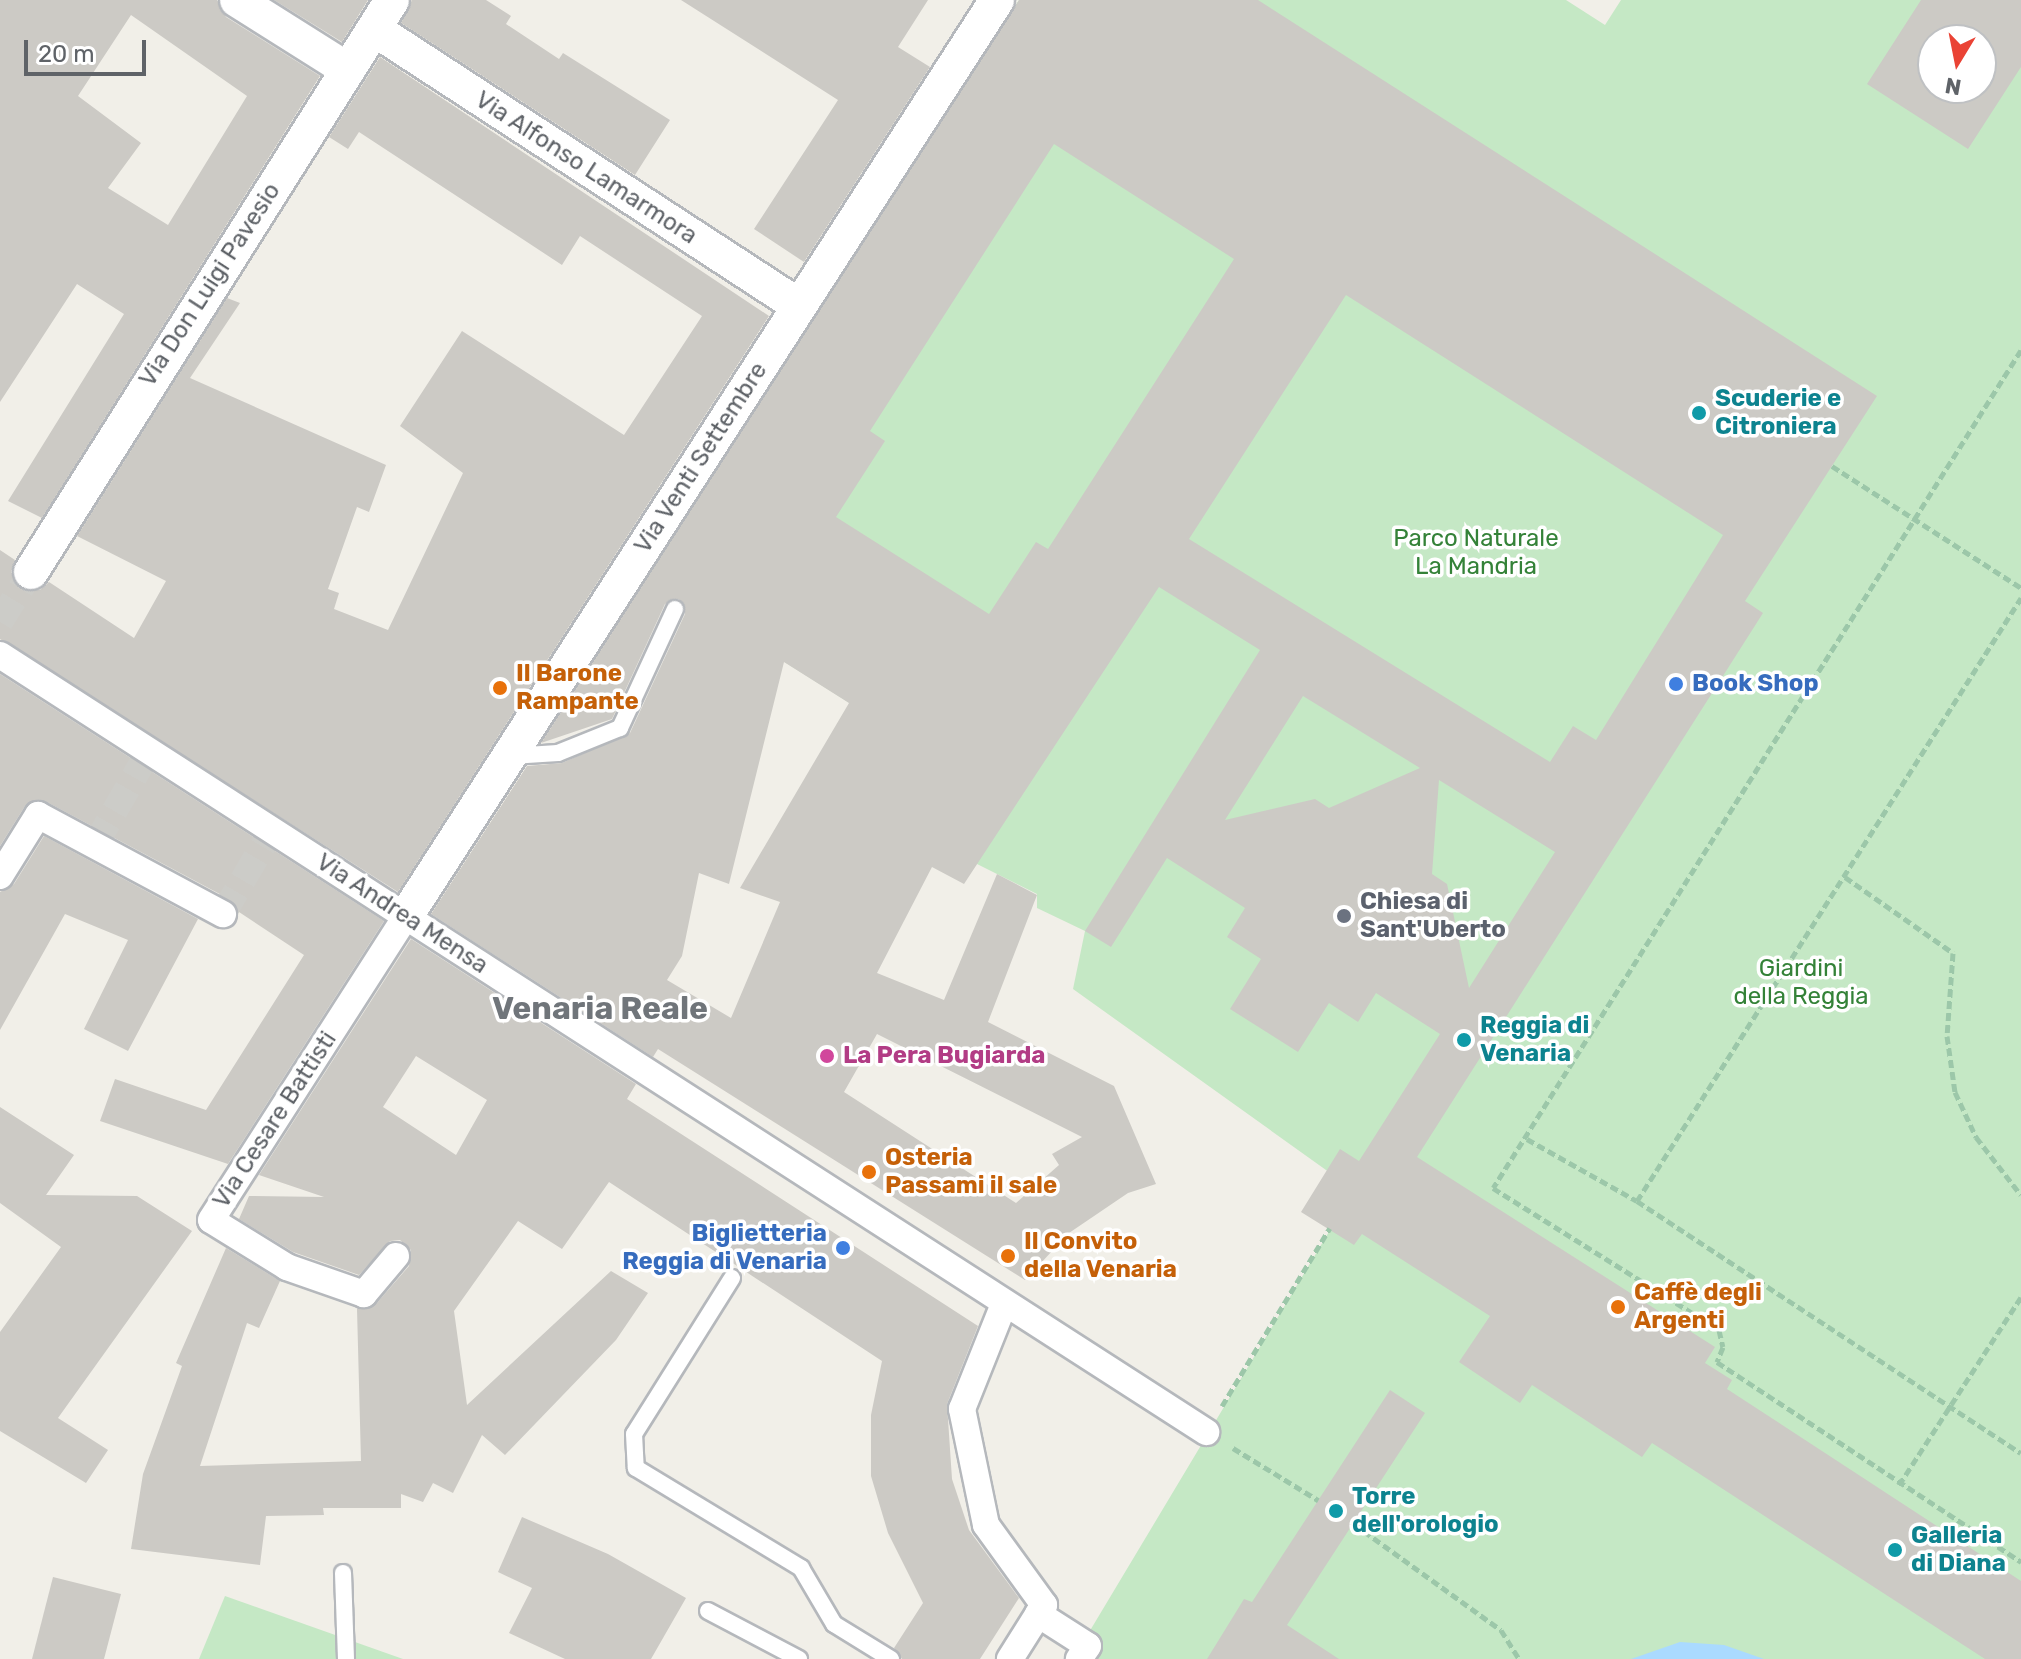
<!DOCTYPE html>
<meta charset="utf-8">
<style>
body{margin:0}
#map{position:relative;width:2021px;height:1659px;overflow:hidden;background:#f1efe8;font-family:Rubik,sans-serif}
div>[style]{position:absolute}
.green>*{inset:0;background:#c5e8c5}
.water>*{inset:0;background:#aadaff}
.building>*{inset:0;background:#cccac5}
.pedestrian-tunnel>*{height:26px;margin-top:-13px;transform-origin:0;background:repeating-linear-gradient(90deg,#ccccc8 0 26px,transparent 0 39px)}
.path>*{height:5px;margin-top:-2.5px;transform-origin:0;background:repeating-linear-gradient(90deg,#9cc7a9 0 8px,transparent 0 12px)}
.roads{filter:drop-shadow(2px 0 #b5b8bc) drop-shadow(-2px 0 #b5b8bc) drop-shadow(0 2px #b5b8bc) drop-shadow(0 -2px #b5b8bc)}
.service>*{height:16px;margin:-8px;padding:0 8px;transform-origin:8px;border-radius:8px;background:#fff}
.pedestrian>*{height:26px;margin:-13px;padding:0 13px;transform-origin:13px;border-radius:13px;background:#fff}
.minor>*{height:34px;margin:-17px;padding:0 17px;transform-origin:17px;border-radius:17px;background:#fff}
.dots>*{width:22px;height:22px;translate:-50% -50%;box-sizing:border-box;border:4px solid #fff;border-radius:50%}
span{translate:-50% -50%;white-space:nowrap;text-align:center;line-height:1.15;-webkit-text-stroke:7px #fff;paint-order:stroke}
.street-label{font-size:24px;color:#5f6368}
.culture-label{font-size:24px;color:#0d838f;font-weight:700}
.left{translate:0 -50%;text-align:left}
.park-label{font-size:24px;color:#348238}
.food-label{font-size:24px;color:#c56008;font-weight:700}
.shop-label{font-size:24px;color:#366cbe;font-weight:700}
.right{translate:-100% -50%;text-align:right}
.worship-label{font-size:24px;color:#5b616d;font-weight:700}
.hotel-label{font-size:24px;color:#b23c85;font-weight:700}
.district-label{font-size:32px;color:#70757a;font-weight:700}
.north{position:absolute;left:1917px;top:24px;width:80px;height:80px;box-sizing:border-box;background:#fff;border:2px solid #bfc1c3;border-radius:50%;rotate:190deg;font-size:22px;font-weight:700;line-height:32px;text-align:center;color:#5f6368}
.north::after{content:'';display:block;margin:auto;width:28px;height:36px;background:#ea4335;clip-path:polygon(50% 0,100% 100%,50% 72%,0 100%)}
.scale{position:absolute;left:24px;top:40px;width:122px;height:36px;box-sizing:border-box;border:4px solid #5f6368;border-top:0;padding-left:10px;font-size:24px;line-height:28px;white-space:nowrap;color:#5f6368;-webkit-text-stroke:6px #fff;paint-order:stroke}
</style>
<div id="map">
<div class="green">
<div style="clip-path:polygon(evenodd,1019px 0,1566px 0,1605px 25px,1621px 0,2021px 0,2021px 1659px,1073px 1659px,1354px 1190px,1073px 989px,1085px 931px,1037px 908px,1037px 894px,939px 845px,910px 741px,645px 574px,1019px 0,1933px 40px,1981px 40px,1981px 88px,1933px 88px,1933px 40px)"></div>
<div style="clip-path:polygon(225px 1596px,403px 1659px,199px 1659px)"></div>
</div>
<div class="water">
<div style="clip-path:polygon(1680px 1642px,1724px 1645px,1764px 1659px,1631px 1659px)"></div>
</div>
<div class="building">
<div style="clip-path:polygon(evenodd,0 0,217px 0,226px 17px,320px 76px,42px 518px,8px 501px,124px 314px,77px 284px,0 402px,0 0,131px 15px,247px 96px,168px 225px,108px 188px,141px 143px,78px 96px,131px 15px)"></div>
<div style="clip-path:polygon(274px 0,368px 0,342px 42px)"></div>
<div style="clip-path:polygon(412px 0,486px 0,511px 16px,506px 24px,559px 59px,563px 53px,670px 120px,635px 175px,401px 23px)"></div>
<div style="clip-path:polygon(681px 0,928px 0,898px 47px,930px 67px,804px 262px,754px 229px,838px 100px)"></div>
<div style="clip-path:polygon(evenodd,1019px 0,1258px 0,1877px 396px,1745px 601px,1763px 613px,1417px 1157px,1715px 1347px,1705px 1363px,1732px 1380px,1727px 1389px,2021px 1581px,2021px 1659px,1985px 1659px,1652px 1443px,1642px 1457px,1532px 1385px,1520px 1403px,1459px 1362px,1490px 1316px,1362px 1234px,1354px 1245px,1301px 1212px,1340px 1149px,1359px 1161px,1440px 1034px,1376px 993px,1358px 1022px,1329px 1003px,1298px 1052px,1230px 1009px,1261px 959px,1227px 937px,1245px 908px,1167px 858px,1111px 947px,1085px 931px,1260px 650px,1159px 587px,964px 884px,932px 867px,877px 973px,944px 1000px,997px 874px,1037px 895px,988px 1022px,1114px 1086px,1156px 1184px,1128px 1193px,1069px 1233px,1025px 1280px,658px 1049px,653px 1057px,431px 914px,527px 766px,562px 763px,630px 733px,685px 614px,679px 599px,665px 604px,612px 719px,541px 743px,1019px 0,1054px 144px,1234px 259px,1048px 549px,1036px 542px,989px 614px,836px 517px,885px 441px,870px 431px,1054px 144px,1019px 0,1346px 295px,1723px 535px,1596px 740px,1573px 726px,1550px 762px,1189px 539px,1346px 295px,1019px 0,784px 662px,849px 703px,740px 888px,780px 902px,731px 1018px,667px 980px,682px 956px,699px 873px,729px 884px,784px 662px,1019px 0,1303px 696px,1420px 768px,1329px 808px,1315px 799px,1225px 820px,1303px 696px,1019px 0,1439px 780px,1555px 852px,1469px 988px,1447px 884px,1432px 874px,1439px 780px,1019px 0,877px 1034px,1082px 1137px,1052px 1154px,1059px 1165px,1016px 1203px,844px 1092px,877px 1034px)"></div>
<div style="clip-path:polygon(evenodd,1921px 0,2021px 0,2021px 67px,1968px 149px,1867px 84px,1921px 0,1933px 40px,1981px 40px,1981px 88px,1933px 88px,1933px 40px)"></div>
<div style="clip-path:polygon(380px 57px,769px 316px,398px 892px,0 639px,0 550px,15px 560px,11px 572px,20px 588px,40px 590px,49px 582px,134px 638px,166px 581px,77px 536px,227px 298px,240px 303px,190px 378px,386px 465px,369px 512px,357px 507px,328px 589px,339px 593px,334px 609px,388px 630px,463px 473px,400px 426px,462px 331px,624px 435px,702px 316px,580px 236px,562px 265px,359px 132px,348px 149px,329px 137px)"></div>
<div style="clip-path:polygon(0 674px,384px 921px,228px 1164px,100px 1121px,115px 1079px,206px 1110px,304px 955px,239px 912px,231px 900px,45px 801px,25px 806px,0 846px)"></div>
<div style="clip-path:polygon(44px 836px,198px 919px,128px 1051px,84px 1029px,128px 940px,65px 914px,0 1030px,0 892px,14px 884px)"></div>
<div style="clip-path:polygon(evenodd,411px 939px,636px 1084px,627px 1099px,978px 1326px,947px 1404px,952px 1479px,969px 1530px,1019px 1598px,980px 1659px,902px 1659px,894px 1648px,923px 1603px,888px 1533px,871px 1476px,871px 1415px,882px 1361px,609px 1182px,562px 1249px,518px 1221px,454px 1311px,467px 1405px,611px 1271px,648px 1293px,616px 1340px,505px 1455px,482px 1435px,453px 1493px,433px 1483px,423px 1502px,401px 1494px,401px 1508px,323px 1508px,324px 1515px,266px 1516px,260px 1565px,131px 1549px,143px 1474px,182px 1366px,176px 1363px,226px 1248px,280px 1281px,259px 1328px,247px 1323px,200px 1466px,361px 1461px,357px 1309px,376px 1304px,409px 1266px,411px 1250px,400px 1240px,390px 1241px,359px 1275px,293px 1252px,239px 1219px,249px 1196px,324px 1197px,259px 1175px,411px 939px,416px 1056px,487px 1100px,456px 1155px,383px 1107px,416px 1056px)"></div>
<div style="clip-path:polygon(0 1107px,74px 1155px,46px 1195px,137px 1196px,192px 1231px,58px 1418px,108px 1450px,86px 1483px,0 1431px,0 1332px,61px 1247px,0 1203px)"></div>
<div style="clip-path:polygon(1390px 1390px,1425px 1413px,1287px 1625px,1339px 1659px,1207px 1659px,1244px 1599px,1252px 1602px)"></div>
<div style="clip-path:polygon(522px 1517px,608px 1554px,686px 1598px,651px 1659px,565px 1659px,509px 1633px,532px 1588px,498px 1572px)"></div>
<div style="clip-path:polygon(53px 1577px,121px 1594px,104px 1659px,32px 1659px)"></div>
</div>
<div class="pedestrian-tunnel">
<div style="left:0;top:622px;width:59px;rotate:-58.2deg"></div>
<div style="left:95px;top:845px;width:108px;rotate:-60.1deg"></div>
<div style="left:223px;top:914px;width:97px;rotate:-59.7deg"></div>
</div>
<div class="path">
<div style="left:2021px;top:350px;width:990px;rotate:122.21deg"></div>
<div style="left:1493px;top:1188px;width:267px;rotate:32.1deg"></div>
<div style="left:1719px;top:1330px;width:17px;rotate:77deg"></div>
<div style="left:1723px;top:1347px;width:16px;rotate:112deg"></div>
<div style="left:1717px;top:1362px;width:364px;rotate:33.3deg"></div>
<div style="left:1832px;top:466px;width:225px;rotate:32.8deg"></div>
<div style="left:1845px;top:877px;width:132px;rotate:35.1deg"></div>
<div style="left:1953px;top:953px;width:83px;rotate:94.1deg"></div>
<div style="left:1947px;top:1036px;width:57px;rotate:81.9deg"></div>
<div style="left:1955px;top:1092px;width:50px;rotate:65deg"></div>
<div style="left:1976px;top:1137px;width:73px;rotate:52.2deg"></div>
<div style="left:1527px;top:1139px;width:126px;rotate:29.4deg"></div>
<div style="left:1637px;top:1201px;width:459px;rotate:33.3deg"></div>
<div style="left:1637px;top:1201px;width:715px;rotate:-57.51deg"></div>
<div style="left:1222px;top:1406px;width:208px;rotate:-58.8deg"></div>
<div style="left:1233px;top:1448px;width:100px;rotate:31.5deg"></div>
<div style="left:1899px;top:1485px;width:224px;rotate:-57deg"></div>
<div style="left:1354px;top:1524px;width:181px;rotate:35.8deg"></div>
<div style="left:1501px;top:1630px;width:34px;rotate:58deg"></div>
</div>
<div class="roads">
<div class="service">
<div style="left:511px;top:756px;width:47px;rotate:-3.7deg"></div>
<div style="left:558px;top:753px;width:67px;rotate:-22deg"></div>
<div style="left:620px;top:728px;width:131px;rotate:-65.2deg"></div>
<div style="left:732px;top:1278px;width:184px;rotate:122.1deg"></div>
<div style="left:634px;top:1434px;width:34px;rotate:87deg"></div>
<div style="left:636px;top:1468px;width:193px;rotate:31.2deg"></div>
<div style="left:801px;top:1568px;width:65px;rotate:59.5deg"></div>
<div style="left:834px;top:1624px;width:67px;rotate:31.6deg"></div>
<div style="left:343px;top:1573px;width:86px;rotate:88deg"></div>
<div style="left:708px;top:1611px;width:103px;rotate:27.8deg"></div>
</div>
<div class="pedestrian">
<div style="left:0;top:655px;width:1435px;rotate:32.79deg"></div>
<div style="left:0;top:876px;width:72px;rotate:-58.1deg"></div>
<div style="left:38px;top:815px;width:210px;rotate:28.2deg"></div>
<div style="left:396px;top:1256px;width:50px;rotate:130.1deg"></div>
<div style="left:364px;top:1294px;width:82px;rotate:-160.7deg"></div>
<div style="left:287px;top:1267px;width:89px;rotate:-148.3deg"></div>
<div style="left:211px;top:1220px;width:361px;rotate:-57.3deg"></div>
<div style="left:1004px;top:1304px;width:113px;rotate:111.8deg"></div>
<div style="left:962px;top:1409px;width:118px;rotate:78.3deg"></div>
<div style="left:986px;top:1525px;width:99px;rotate:54.1deg"></div>
<div style="left:1044px;top:1605px;width:64px;rotate:122.2deg"></div>
<div style="left:1038px;top:1614px;width:59px;rotate:32.6deg"></div>
<div style="left:1088px;top:1646px;width:16px;rotate:125deg"></div>
</div>
<div class="minor">
<div style="left:237px;top:0;width:131px;rotate:32.2deg"></div>
<div style="left:374px;top:29px;width:507px;rotate:33.09deg"></div>
<div style="left:31px;top:572px;width:676px;rotate:-57.74deg"></div>
<div style="left:406px;top:916px;width:1090px;rotate:-57.17deg"></div>
</div>
</div>
<div class="dots">
<div style="left:1699px;top:413px;background:#0f9aa8"></div>
<div style="left:1676px;top:684px;background:#3f7fe0"></div>
<div style="left:500px;top:688px;background:#e8710a"></div>
<div style="left:1344px;top:916px;background:#6b7280"></div>
<div style="left:1464px;top:1040px;background:#0f9aa8"></div>
<div style="left:827px;top:1056px;background:#d1479c"></div>
<div style="left:869px;top:1172px;background:#e8710a"></div>
<div style="left:843px;top:1248px;background:#3f7fe0"></div>
<div style="left:1008px;top:1256px;background:#e8710a"></div>
<div style="left:1618px;top:1307px;background:#e8710a"></div>
<div style="left:1336px;top:1511px;background:#0f9aa8"></div>
<div style="left:1895px;top:1550px;background:#0f9aa8"></div>
</div>
<div class="street-label">
<span style="left:586px;top:168px;rotate:33deg">Via Alfonso Lamarmora</span>
<span style="left:210px;top:285px;rotate:-57deg">Via Don Luigi Pavesio</span>
<span style="left:701px;top:458px;rotate:-57deg">Via Venti Settembre</span>
<span style="left:402px;top:914px;rotate:33deg">Via Andrea Mensa</span>
<span style="left:275px;top:1120px;rotate:-57deg">Via Cesare Battisti</span>
</div>
<div class="culture-label">
<span class="left" style="left:1715px;top:413px">Scuderie e<br>Citroniera</span>
<span class="left" style="left:1480px;top:1040px">Reggia di<br>Venaria</span>
<span class="left" style="left:1352px;top:1511px">Torre<br>dell'orologio</span>
<span class="left" style="left:1911px;top:1550px">Galleria<br>di Diana</span>
</div>
<div class="park-label">
<span style="left:1476px;top:553px">Parco Naturale<br>La Mandria</span>
<span style="left:1801px;top:983px">Giardini<br>della Reggia</span>
</div>
<div class="food-label">
<span class="left" style="left:516px;top:688px">Il Barone<br>Rampante</span>
<span class="left" style="left:885px;top:1172px">Osteria<br>Passami il sale</span>
<span class="left" style="left:1024px;top:1256px">Il Convito<br>della Venaria</span>
<span class="left" style="left:1634px;top:1307px">Caffè degli<br>Argenti</span>
</div>
<div class="shop-label">
<span class="left" style="left:1692px;top:684px">Book Shop</span>
<span class="right" style="left:827px;top:1248px">Biglietteria<br>Reggia di Venaria</span>
</div>
<div class="worship-label">
<span class="left" style="left:1360px;top:916px">Chiesa di<br>Sant'Uberto</span>
</div>
<div class="hotel-label">
<span class="left" style="left:843px;top:1056px">La Pera Bugiarda</span>
</div>
<div class="district-label">
<span style="left:600px;top:1008px">Venaria Reale</span>
</div>
<div class="north">N</div>
<div class="scale">20 m</div>
</div>
